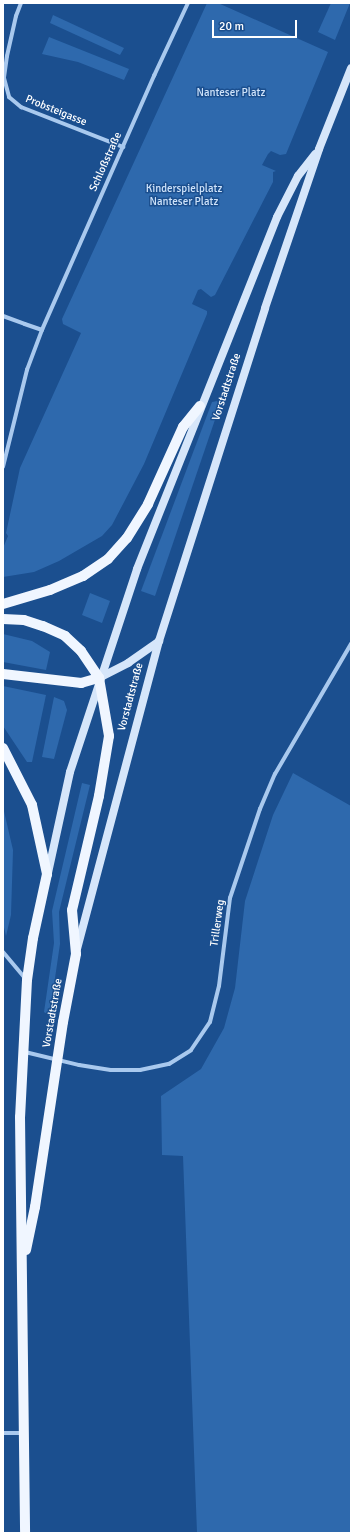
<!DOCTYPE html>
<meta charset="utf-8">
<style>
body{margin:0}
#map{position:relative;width:354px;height:1536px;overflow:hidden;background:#1b4f8f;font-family:Signika,sans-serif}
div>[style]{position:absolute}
.green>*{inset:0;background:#2e69ad}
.pedestrian>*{height:3.5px;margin:-1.75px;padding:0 1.75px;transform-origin:1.75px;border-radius:1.75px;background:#a9c9ee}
.minor>*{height:4px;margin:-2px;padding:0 2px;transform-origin:2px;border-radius:2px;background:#a9c9ee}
.secondary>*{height:8px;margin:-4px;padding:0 4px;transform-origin:4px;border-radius:4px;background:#d6e6fa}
.primary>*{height:10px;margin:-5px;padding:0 5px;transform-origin:5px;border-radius:5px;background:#f0f6ff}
span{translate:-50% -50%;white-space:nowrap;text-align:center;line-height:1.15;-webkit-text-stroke:3px #1b4f8f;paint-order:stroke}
.park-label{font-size:11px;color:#cfe3fa}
.street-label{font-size:11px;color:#fff}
.frame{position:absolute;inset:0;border:4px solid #fff;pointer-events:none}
.scale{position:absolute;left:212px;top:20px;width:85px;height:18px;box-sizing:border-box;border:2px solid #fff;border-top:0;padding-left:5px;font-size:12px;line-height:14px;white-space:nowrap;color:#fff;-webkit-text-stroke:3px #1b4f8f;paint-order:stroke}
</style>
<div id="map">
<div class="green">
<div style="clip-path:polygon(207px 3px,218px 3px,328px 52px,286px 154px,280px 155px,271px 151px,268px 154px,262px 165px,276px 171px,273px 172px,273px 182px,215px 295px,211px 297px,201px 289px,198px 290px,192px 304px,207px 311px,207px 314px,144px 464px,112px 525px,102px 536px,59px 561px,34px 572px,3px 577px,3px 548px,8px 536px,6px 533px,20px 468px,81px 333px,63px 324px,62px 319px)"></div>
<div style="clip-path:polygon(331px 3px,350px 3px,335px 40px,318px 32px)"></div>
<div style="clip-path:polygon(53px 15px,124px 48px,120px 55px,50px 23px)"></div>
<div style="clip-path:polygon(49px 37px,129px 69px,124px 80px,78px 62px,42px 54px)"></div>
<div style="clip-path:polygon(217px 401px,220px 405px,155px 596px,141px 591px,212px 402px)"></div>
<div style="clip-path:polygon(90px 593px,110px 601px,102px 623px,82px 615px)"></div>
<div style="clip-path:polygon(3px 634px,32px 641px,50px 652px,46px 670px,3px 662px)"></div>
<div style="clip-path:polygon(3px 686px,46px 695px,32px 762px,27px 762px,3px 726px)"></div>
<div style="clip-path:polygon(54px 697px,64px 701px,67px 710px,54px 759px,42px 757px)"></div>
<div style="clip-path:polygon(293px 773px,351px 806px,351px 1533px,197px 1533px,183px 1156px,162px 1155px,161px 1096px,201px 1069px,224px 1028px,235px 988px,245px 901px,273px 815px)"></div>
<div style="clip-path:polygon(82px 783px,90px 785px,59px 912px,60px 944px,50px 1012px,47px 1014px,44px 1012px,54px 943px,52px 911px)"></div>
<div style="clip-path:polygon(3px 807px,13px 850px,11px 915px,6px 936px,3px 923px)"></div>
</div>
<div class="pedestrian">
<div style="left:25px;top:324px;width:18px;rotate:19deg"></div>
<div style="left:3px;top:467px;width:100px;rotate:-76.1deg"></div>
<div style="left:27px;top:370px;width:43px;rotate:-69.4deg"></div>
<div style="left:42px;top:330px;width:278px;rotate:-66.2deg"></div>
<div style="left:154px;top:76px;width:81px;rotate:-65deg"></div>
</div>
<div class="minor">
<div style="left:21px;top:3px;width:14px;rotate:111deg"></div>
<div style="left:16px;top:16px;width:41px;rotate:102.7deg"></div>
<div style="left:7px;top:56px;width:22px;rotate:98deg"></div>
<div style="left:4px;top:78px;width:20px;rotate:75deg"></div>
<div style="left:9px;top:97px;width:16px;rotate:40deg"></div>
<div style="left:21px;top:107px;width:110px;rotate:21.4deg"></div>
<div style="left:3px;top:316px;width:23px;rotate:20deg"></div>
<div style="left:3px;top:952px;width:35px;rotate:50deg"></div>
<div style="left:25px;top:1052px;width:56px;rotate:13.5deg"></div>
<div style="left:79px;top:1065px;width:32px;rotate:9deg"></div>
<div style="left:111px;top:1070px;width:29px"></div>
<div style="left:140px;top:1070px;width:30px;rotate:-12deg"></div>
<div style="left:169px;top:1064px;width:26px;rotate:-32deg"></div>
<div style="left:191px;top:1050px;width:34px;rotate:-56deg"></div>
<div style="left:210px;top:1022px;width:37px;rotate:-76deg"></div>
<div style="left:219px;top:986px;width:89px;rotate:-82.9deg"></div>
<div style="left:230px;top:898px;width:94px;rotate:-71.4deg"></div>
<div style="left:260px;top:809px;width:38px;rotate:-67deg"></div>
<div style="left:275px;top:774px;width:151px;rotate:-59.7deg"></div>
<div style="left:3px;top:1433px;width:19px"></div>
</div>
<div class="secondary">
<div style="left:99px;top:678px;width:33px;rotate:-27deg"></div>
<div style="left:128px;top:663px;width:38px;rotate:-35deg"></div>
<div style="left:48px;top:873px;width:103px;rotate:-77.7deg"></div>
<div style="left:70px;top:772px;width:214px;rotate:-71.7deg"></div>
<div style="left:137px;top:569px;width:379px;rotate:-68.3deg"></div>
<div style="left:277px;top:217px;width:46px;rotate:-62.9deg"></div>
<div style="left:298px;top:176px;width:28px;rotate:-52deg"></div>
<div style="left:77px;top:949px;width:319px;rotate:-75.1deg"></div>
<div style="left:159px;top:641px;width:349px;rotate:-72.3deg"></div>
<div style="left:265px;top:308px;width:168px;rotate:-71.2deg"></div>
<div style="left:319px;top:149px;width:87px;rotate:-68.4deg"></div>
</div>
<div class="primary">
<div style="left:3px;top:604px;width:49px;rotate:-16.6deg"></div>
<div style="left:50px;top:590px;width:36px;rotate:-23deg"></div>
<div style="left:83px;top:576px;width:30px;rotate:-34deg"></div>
<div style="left:108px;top:559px;width:28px;rotate:-48deg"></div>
<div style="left:127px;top:538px;width:40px;rotate:-58deg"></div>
<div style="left:148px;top:504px;width:85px;rotate:-65.6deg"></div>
<div style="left:183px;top:427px;width:27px;rotate:-51deg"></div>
<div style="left:3px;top:619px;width:21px;rotate:3deg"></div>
<div style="left:24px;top:620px;width:20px;rotate:18deg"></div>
<div style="left:43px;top:626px;width:24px;rotate:24deg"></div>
<div style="left:65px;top:636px;width:22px;rotate:43deg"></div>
<div style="left:81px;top:651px;width:32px;rotate:56deg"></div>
<div style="left:99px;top:678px;width:59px;rotate:80.2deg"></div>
<div style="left:109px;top:736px;width:61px;rotate:99.5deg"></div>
<div style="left:99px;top:796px;width:117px;rotate:103.3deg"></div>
<div style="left:72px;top:910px;width:44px;rotate:84.8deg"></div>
<div style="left:76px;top:954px;width:69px;rotate:100.8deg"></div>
<div style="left:63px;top:1022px;width:187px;rotate:98.6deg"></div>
<div style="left:35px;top:1207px;width:44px;rotate:101.8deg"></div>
<div style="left:3px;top:674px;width:79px;rotate:6.6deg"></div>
<div style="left:81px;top:683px;width:19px;rotate:-16deg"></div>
<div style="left:3px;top:748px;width:64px;rotate:63deg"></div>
<div style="left:32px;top:805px;width:71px;rotate:77.7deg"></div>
<div style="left:47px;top:874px;width:66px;rotate:102.3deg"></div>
<div style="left:33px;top:938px;width:42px;rotate:98.1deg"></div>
<div style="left:27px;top:980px;width:137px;rotate:92.9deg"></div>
<div style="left:20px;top:1117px;width:416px;rotate:89.3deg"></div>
</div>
<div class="park-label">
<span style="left:231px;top:93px">Nanteser Platz</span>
<span style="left:184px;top:196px">Kinderspielplatz<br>Nanteser Platz</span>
</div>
<div class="street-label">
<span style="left:56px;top:111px;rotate:22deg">Probsteigasse</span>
<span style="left:106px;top:162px;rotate:-66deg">Schloßstraße</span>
<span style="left:227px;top:387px;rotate:-72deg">Vorstadtstraße</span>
<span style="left:131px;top:697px;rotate:-75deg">Vorstadtstraße</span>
<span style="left:218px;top:923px;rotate:-82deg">Trillerweg</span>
<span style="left:53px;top:1013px;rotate:-80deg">Vorstadtstraße</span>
</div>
<div class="frame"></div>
<div class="scale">20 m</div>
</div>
